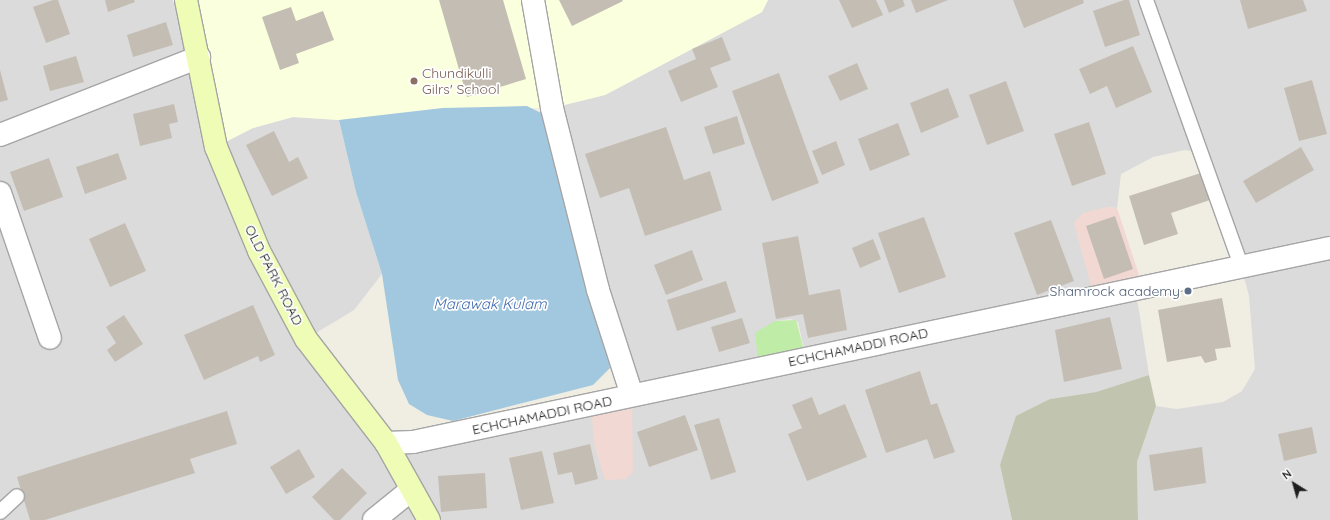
<!DOCTYPE html>
<style>
body{margin:0}
#map{position:relative;width:1330px;height:520px;overflow:hidden;background:#f0ede3;font-family:Quicksand,sans-serif}
div>[style]{position:absolute}
.residential>*{inset:0;background:#dcdbdb}
.commercial>*{inset:0;background:#f1d8d2}
.education>*{inset:0;background:#faffdd}
.construction>*{inset:0;background:#c1c5af}
.grass>*{inset:0;background:#bfeca7}
.water>*{inset:0;background:#a2c8df}
.building>*{inset:0;background:#c4bdb3}
.roads{filter:drop-shadow(1px 0 #a5a5a5) drop-shadow(-1px 0 #a5a5a5) drop-shadow(0 1px #a5a5a5) drop-shadow(0 -1px #a5a5a5)}
.lane>*{height:14px;margin:-7px;padding:0 7px;transform-origin:7px;border-radius:7px;background:#fff}
.street>*{height:22px;margin:-11px;padding:0 11px;transform-origin:11px;border-radius:11px;background:#fff}
.secondary>*{height:22px;margin:-11px;padding:0 11px;transform-origin:11px;border-radius:11px;background:#eefcb5}
.dots>*{width:11px;height:11px;translate:-50% -50%;box-sizing:border-box;border:2px solid #fff;border-radius:50%}
span{translate:-50% -50%;white-space:nowrap;text-align:center;line-height:1.15;-webkit-text-stroke:3.5px #fff;paint-order:stroke}
.education-label{font-size:14px;color:#785e54}
.left{translate:0 -50%;text-align:left}
.street-label{font-size:14px;color:#1e1e1e}
.service-label{font-size:14px;color:#4e5e75}
.right{translate:-100% -50%;text-align:right}
.water-label{font-size:15px;color:#466cb2;font-style:italic}
.north{position:absolute;left:1274px;top:464px;width:40px;height:40px;-webkit-text-stroke:3px #fff;paint-order:stroke;rotate:323deg;font-size:11px;font-weight:700;line-height:16px;text-align:center;color:#1e1e1e}
.north::after{content:'';display:block;margin:auto;width:14px;height:18px;background:#1e1e1e;clip-path:polygon(50% 0,100% 100%,50% 72%,0 100%)}
</style>
<div id="map">
<div class="residential">
<div style="clip-path:polygon(evenodd,0 0,175px 0,253px 128px,293px 117px,339px 120px,356px 192px,382px 274px,354px 310px,306px 339px,387px 443px,632px 395px,552px 108px,605px 95px,762px 12px,768px 0,1330px 0,1330px 520px,1138px 520px,1137px 462px,1156px 406px,1177px 409px,1223px 402px,1242px 391px,1255px 369px,1249px 296px,1241px 266px,1201px 153px,1185px 150px,1153px 157px,1121px 174px,1117px 208px,1107px 207px,1137px 298px,1149px 375px,1096px 392px,1050px 399px,1000px 465px,1012px 520px,0 520px,0 0,791px 319px,798px 322px,806px 358px,775px 321px,791px 319px)"></div>
</div>
<div class="commercial">
<div style="clip-path:polygon(1107px 207px,1117px 208px,1143px 287px,1094px 297px,1074px 223px,1083px 213px)"></div>
<div style="clip-path:polygon(632px 395px,633px 472px,626px 479px,605px 480px,594px 444px,591px 404px)"></div>
</div>
<div class="education">
<div style="clip-path:polygon(173px 0,768px 0,762px 12px,605px 95px,552px 108px,443px 108px,339px 120px,293px 117px,253px 128px,216px 147px)"></div>
</div>
<div class="construction">
<div style="clip-path:polygon(1149px 375px,1156px 406px,1137px 462px,1138px 520px,1012px 520px,1000px 465px,1016px 416px,1050px 399px,1096px 392px)"></div>
</div>
<div class="grass">
<div style="clip-path:polygon(796px 320px,806px 358px,759px 368px,755px 333px,775px 321px)"></div>
</div>
<div class="water">
<div style="clip-path:polygon(527px 106px,549px 117px,559px 146px,610px 368px,593px 385px,453px 421px,427px 415px,409px 404px,398px 380px,382px 274px,356px 192px,339px 120px,443px 108px)"></div>
</div>
<div class="building">
<div style="clip-path:polygon(53px 0,58px 0,70px 34px,46px 43px,33px 7px)"></div>
<div style="clip-path:polygon(105px 0,134px 0,135px 2px,108px 12px)"></div>
<div style="clip-path:polygon(439px 0,503px 0,526px 79px,467px 97px)"></div>
<div style="clip-path:polygon(559px 0,622px 0,623px 1px,572px 26px)"></div>
<div style="clip-path:polygon(839px 0,876px 0,883px 15px,852px 28px)"></div>
<div style="clip-path:polygon(884px 0,903px 0,905px 6px,889px 13px)"></div>
<div style="clip-path:polygon(911px 0,948px 0,916px 13px)"></div>
<div style="clip-path:polygon(1013px 0,1083px 0,1084px 3px,1024px 28px)"></div>
<div style="clip-path:polygon(1124px 0,1129px 0,1140px 35px,1105px 47px,1093px 11px)"></div>
<div style="clip-path:polygon(1240px 0,1303px 0,1307px 11px,1248px 29px)"></div>
<div style="clip-path:polygon(291px 7px,296px 21px,323px 11px,334px 40px,296px 54px,299px 63px,280px 70px,262px 17px)"></div>
<div style="clip-path:polygon(166px 22px,173px 45px,133px 57px,127px 35px)"></div>
<div style="clip-path:polygon(722px 37px,731px 60px,710px 68px,718px 87px,681px 102px,668px 71px,696px 59px,692px 49px)"></div>
<div style="clip-path:polygon(1133px 46px,1152px 92px,1116px 108px,1107px 86px,1090px 94px,1079px 69px)"></div>
<div style="clip-path:polygon(76px 56px,84px 82px,50px 91px,43px 66px)"></div>
<div style="clip-path:polygon(857px 63px,868px 89px,840px 101px,828px 76px)"></div>
<div style="clip-path:polygon(0 70px,8px 100px,0 102px)"></div>
<div style="clip-path:polygon(779px 73px,819px 183px,772px 201px,732px 91px)"></div>
<div style="clip-path:polygon(1312px 80px,1327px 134px,1299px 141px,1284px 88px)"></div>
<div style="clip-path:polygon(1006px 81px,1024px 131px,987px 145px,969px 95px)"></div>
<div style="clip-path:polygon(948px 88px,959px 117px,921px 133px,910px 103px)"></div>
<div style="clip-path:polygon(174px 104px,178px 122px,169px 124px,172px 138px,140px 146px,133px 114px)"></div>
<div style="clip-path:polygon(737px 116px,745px 144px,713px 154px,704px 127px)"></div>
<div style="clip-path:polygon(1089px 122px,1106px 174px,1072px 186px,1054px 134px)"></div>
<div style="clip-path:polygon(898px 123px,910px 155px,870px 171px,858px 139px)"></div>
<div style="clip-path:polygon(666px 127px,684px 180px,710px 171px,722px 210px,645px 236px,629px 188px,600px 198px,585px 154px)"></div>
<div style="clip-path:polygon(274px 131px,289px 162px,298px 157px,308px 178px,272px 196px,246px 145px)"></div>
<div style="clip-path:polygon(836px 141px,845px 165px,822px 175px,812px 151px)"></div>
<div style="clip-path:polygon(1301px 147px,1314px 170px,1256px 203px,1243px 181px)"></div>
<div style="clip-path:polygon(118px 153px,127px 179px,85px 194px,76px 167px)"></div>
<div style="clip-path:polygon(49px 158px,63px 197px,24px 211px,10px 172px)"></div>
<div style="clip-path:polygon(1204px 172px,1213px 199px,1171px 213px,1178px 234px,1144px 245px,1129px 196px)"></div>
<div style="clip-path:polygon(1115px 216px,1133px 269px,1104px 279px,1086px 226px)"></div>
<div style="clip-path:polygon(924px 217px,946px 277px,899px 293px,878px 233px)"></div>
<div style="clip-path:polygon(1051px 220px,1074px 281px,1037px 295px,1014px 233px)"></div>
<div style="clip-path:polygon(125px 223px,146px 271px,110px 287px,89px 239px)"></div>
<div style="clip-path:polygon(798px 236px,809px 295px,840px 289px,847px 330px,808px 338px,803px 314px,776px 319px,762px 243px)"></div>
<div style="clip-path:polygon(873px 239px,881px 259px,860px 268px,852px 248px)"></div>
<div style="clip-path:polygon(692px 250px,703px 280px,666px 295px,654px 265px)"></div>
<div style="clip-path:polygon(726px 281px,736px 312px,677px 331px,667px 300px)"></div>
<div style="clip-path:polygon(1222px 298px,1231px 347px,1215px 349px,1217px 360px,1205px 363px,1201px 356px,1167px 362px,1158px 310px)"></div>
<div style="clip-path:polygon(253px 305px,275px 355px,260px 362px,258px 356px,204px 380px,184px 335px)"></div>
<div style="clip-path:polygon(124px 315px,143px 344px,115px 362px,107px 350px,116px 343px,106px 327px)"></div>
<div style="clip-path:polygon(1110px 317px,1122px 369px,1064px 382px,1055px 330px)"></div>
<div style="clip-path:polygon(742px 318px,750px 343px,719px 352px,711px 327px)"></div>
<div style="clip-path:polygon(920px 371px,931px 405px,937px 403px,955px 452px,934px 459px,927px 439px,886px 453px,865px 390px)"></div>
<div style="clip-path:polygon(812px 397px,819px 415px,845px 404px,867px 457px,807px 481px,788px 434px,802px 428px,792px 405px)"></div>
<div style="clip-path:polygon(227px 411px,237px 444px,190px 459px,195px 473px,45px 520px,30px 520px,17px 477px)"></div>
<div style="clip-path:polygon(685px 415px,698px 450px,649px 467px,637px 432px)"></div>
<div style="clip-path:polygon(719px 418px,736px 472px,711px 480px,694px 425px)"></div>
<div style="clip-path:polygon(1312px 427px,1317px 453px,1284px 461px,1278px 434px)"></div>
<div style="clip-path:polygon(590px 444px,598px 479px,575px 485px,572px 472px,558px 475px,553px 453px)"></div>
<div style="clip-path:polygon(1202px 447px,1206px 483px,1154px 491px,1149px 455px)"></div>
<div style="clip-path:polygon(299px 449px,315px 477px,286px 494px,270px 467px)"></div>
<div style="clip-path:polygon(542px 451px,554px 503px,521px 510px,509px 458px)"></div>
<div style="clip-path:polygon(342px 468px,367px 493px,340px 520px,334px 520px,312px 497px)"></div>
<div style="clip-path:polygon(485px 473px,487px 508px,441px 512px,438px 476px)"></div>
</div>
<div class="roads">
<div class="lane">
<div style="left:1146px;top:0;width:282px;rotate:70.3deg"></div>
<div style="left:0;top:512px;width:23px;rotate:-43deg"></div>
</div>
<div class="street">
<div style="left:533px;top:0;width:110px;rotate:80deg"></div>
<div style="left:552px;top:108px;width:188px;rotate:75.8deg"></div>
<div style="left:598px;top:290px;width:110px;rotate:72.1deg"></div>
<div style="left:0;top:135px;width:214px;rotate:-21.4deg"></div>
<div style="left:0;top:193px;width:153px;rotate:71deg"></div>
<div style="left:386px;top:443px;width:27px;rotate:-2deg"></div>
<div style="left:413px;top:442px;width:937px;rotate:-11.95deg"></div>
<div style="left:374px;top:520px;width:48px;rotate:-39deg"></div>
</div>
<div class="secondary">
<div style="left:186px;top:0;width:150px;rotate:78.5deg"></div>
<div style="left:216px;top:147px;width:113px;rotate:67.5deg"></div>
<div style="left:259px;top:251px;width:100px;rotate:61.9deg"></div>
<div style="left:306px;top:339px;width:131px;rotate:52.4deg"></div>
<div style="left:386px;top:443px;width:88px;rotate:60.8deg"></div>
</div>
</div>
<div class="dots">
<div style="left:414px;top:81px;background:#8d6e63"></div>
<div style="left:1188px;top:291px;background:#5c6f8a"></div>
</div>
<div class="education-label">
<span class="left" style="left:422px;top:81px">Chundikulli<br>Gilrs' School</span>
</div>
<div class="street-label">
<span style="left:274px;top:275px;rotate:63deg">OLD PARK ROAD</span>
<span style="left:858px;top:347px;rotate:-12deg">ECHCHAMADDI ROAD</span>
<span style="left:542px;top:415px;rotate:-12deg">ECHCHAMADDI ROAD</span>
</div>
<div class="service-label">
<span class="right" style="left:1180px;top:291px">Shamrock academy</span>
</div>
<div class="water-label">
<span style="left:490px;top:304px">Marawak Kulam</span>
</div>
<div class="north">N</div>
</div>
